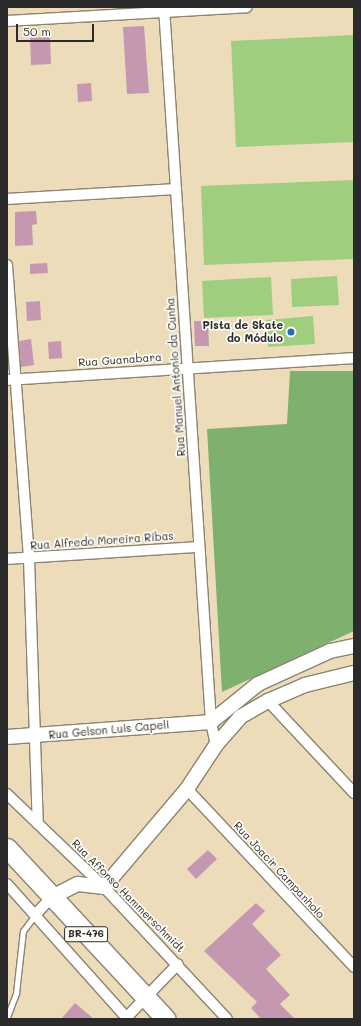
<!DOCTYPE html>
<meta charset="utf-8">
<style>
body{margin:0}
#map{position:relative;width:361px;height:1026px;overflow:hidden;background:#eddcba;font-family:Mali,sans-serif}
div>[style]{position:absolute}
.green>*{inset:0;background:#9ece7e}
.forest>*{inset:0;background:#7eb16d}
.building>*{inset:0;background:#c597b1}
.roads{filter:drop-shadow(1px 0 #8c8472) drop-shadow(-1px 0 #8c8472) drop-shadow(0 1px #8c8472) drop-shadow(0 -1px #8c8472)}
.lane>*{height:5px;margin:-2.5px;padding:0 2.5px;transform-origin:2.5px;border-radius:2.5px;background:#fff}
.street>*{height:10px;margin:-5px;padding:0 5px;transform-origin:5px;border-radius:5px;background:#fff}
.secondary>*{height:14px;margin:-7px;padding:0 7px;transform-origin:7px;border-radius:7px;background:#fff}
.highway>*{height:19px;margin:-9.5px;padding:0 9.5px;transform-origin:9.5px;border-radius:9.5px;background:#fff}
.dots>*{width:11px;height:11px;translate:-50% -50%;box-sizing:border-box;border:2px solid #fdfcf7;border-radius:50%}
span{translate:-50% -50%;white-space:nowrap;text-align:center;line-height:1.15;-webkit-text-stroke:3.5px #fdfcf7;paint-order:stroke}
.shield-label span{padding:1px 3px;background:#fdfcf7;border:1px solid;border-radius:3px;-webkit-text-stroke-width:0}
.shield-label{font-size:10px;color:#2b2b2b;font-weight:700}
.poi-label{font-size:11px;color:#2b2b2b;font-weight:700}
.right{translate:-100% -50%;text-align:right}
.street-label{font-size:11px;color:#2b2b2b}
.frame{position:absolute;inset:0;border:8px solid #2b2b2b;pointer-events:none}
.scale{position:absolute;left:16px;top:24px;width:78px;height:18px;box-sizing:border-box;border:2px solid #2b2b2b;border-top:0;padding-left:5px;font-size:12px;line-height:14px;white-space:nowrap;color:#2b2b2b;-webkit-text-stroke:3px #fdfcf7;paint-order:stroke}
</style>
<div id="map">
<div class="green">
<div style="clip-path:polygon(354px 35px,354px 142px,236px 147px,231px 41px)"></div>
<div style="clip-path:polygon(354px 180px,354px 259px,204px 265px,201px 186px)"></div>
<div style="clip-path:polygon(337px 276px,339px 305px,292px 307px,291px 279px)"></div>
<div style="clip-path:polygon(271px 277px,273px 315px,204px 318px,202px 281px)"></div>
<div style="clip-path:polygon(313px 316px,315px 344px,268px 347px,266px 320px)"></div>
</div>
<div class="forest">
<div style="clip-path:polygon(290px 371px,354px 371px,354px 631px,222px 692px,207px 429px,287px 424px)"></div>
</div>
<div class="building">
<div style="clip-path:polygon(144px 26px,149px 93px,127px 94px,123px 27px)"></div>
<div style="clip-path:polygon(50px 37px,51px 64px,31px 65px,30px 38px)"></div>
<div style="clip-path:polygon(91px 83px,92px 101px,78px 102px,77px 84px)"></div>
<div style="clip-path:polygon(36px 211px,37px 224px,32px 225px,33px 245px,15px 246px,15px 212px)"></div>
<div style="clip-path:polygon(47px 263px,48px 273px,30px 274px,30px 264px)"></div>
<div style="clip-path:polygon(40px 301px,41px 320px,27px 321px,26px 302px)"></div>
<div style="clip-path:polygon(194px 321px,208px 321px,209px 346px,195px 346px)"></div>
<div style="clip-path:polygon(31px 339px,34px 365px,21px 367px,19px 341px)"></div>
<div style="clip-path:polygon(61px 341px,62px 358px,49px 359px,48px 342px)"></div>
<div style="clip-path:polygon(208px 850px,217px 859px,196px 879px,187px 869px)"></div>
<div style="clip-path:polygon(256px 903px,265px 911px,252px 924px,281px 955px,266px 969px,290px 995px,280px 1004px,295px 1019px,261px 1019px,251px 1008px,257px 1002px,204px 951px)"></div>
<div style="clip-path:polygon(75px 1003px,94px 1019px,61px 1019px)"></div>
</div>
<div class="roads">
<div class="lane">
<div style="left:7px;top:1017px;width:26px;rotate:-69deg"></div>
<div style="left:16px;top:993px;width:62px;rotate:-83.6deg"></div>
<div style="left:23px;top:931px;width:20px;rotate:-53deg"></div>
</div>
<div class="street">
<div style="left:164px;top:7px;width:717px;rotate:86.24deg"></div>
<div style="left:211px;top:722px;width:24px;rotate:78deg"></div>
<div style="left:7px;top:21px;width:240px;rotate:-3.3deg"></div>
<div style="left:7px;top:199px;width:169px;rotate:-3.4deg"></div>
<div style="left:7px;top:265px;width:294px;rotate:85.7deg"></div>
<div style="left:29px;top:558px;width:266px;rotate:88.1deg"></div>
<div style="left:7px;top:380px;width:348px;rotate:-3.6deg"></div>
<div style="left:7px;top:559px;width:192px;rotate:-3.6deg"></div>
<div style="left:268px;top:701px;width:126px;rotate:46.9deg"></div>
<div style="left:187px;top:789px;width:244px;rotate:46.8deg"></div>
<div style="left:7px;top:794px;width:134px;rotate:43.8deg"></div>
<div style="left:104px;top:887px;width:180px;rotate:47deg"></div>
<div style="left:7px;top:884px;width:178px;rotate:48.2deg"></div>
<div style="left:35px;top:915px;width:25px;rotate:-47deg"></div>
<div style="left:125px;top:1019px;width:76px;rotate:-46.1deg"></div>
</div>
<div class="secondary">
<div style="left:7px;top:737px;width:205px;rotate:-4.2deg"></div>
<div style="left:211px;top:722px;width:60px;rotate:-39deg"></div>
<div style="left:258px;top:684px;width:79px;rotate:-24.6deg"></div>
<div style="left:330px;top:651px;width:25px;rotate:-12deg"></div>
<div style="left:52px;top:897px;width:29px;rotate:-27deg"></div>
<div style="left:78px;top:884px;width:26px;rotate:7deg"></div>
<div style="left:104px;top:887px;width:128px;rotate:-49.7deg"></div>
<div style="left:187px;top:789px;width:53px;rotate:-56.6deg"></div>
<div style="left:216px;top:745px;width:37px;rotate:-49deg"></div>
<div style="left:240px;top:717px;width:32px;rotate:-30deg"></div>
<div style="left:268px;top:701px;width:40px;rotate:-23.4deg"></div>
<div style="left:305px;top:685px;width:50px;rotate:-13.8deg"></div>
</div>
<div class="highway">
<div style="left:7px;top:848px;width:233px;rotate:47.1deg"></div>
</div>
</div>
<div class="dots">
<div style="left:291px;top:332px;background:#1f6fb2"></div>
</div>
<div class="shield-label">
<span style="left:86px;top:934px">BR-476</span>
</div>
<div class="poi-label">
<span class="right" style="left:283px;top:332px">Pista de Skate<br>do Módulo</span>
</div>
<div class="street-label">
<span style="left:120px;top:360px;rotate:-4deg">Rua Guanabara</span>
<span style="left:176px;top:377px;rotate:-94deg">Rua Manuel Antonio da Cunha</span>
<span style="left:102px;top:541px;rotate:-4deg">Rua Alfredo Moreira Ribas</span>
<span style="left:109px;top:730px;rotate:-5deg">Rua Gelson Luis Capeli</span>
<span style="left:279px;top:870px;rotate:47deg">Rua Joacir Campanholo</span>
<span style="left:128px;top:896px;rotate:45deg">Rua Affonso Hammerschmidt</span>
</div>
<div class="frame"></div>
<div class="scale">50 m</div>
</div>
